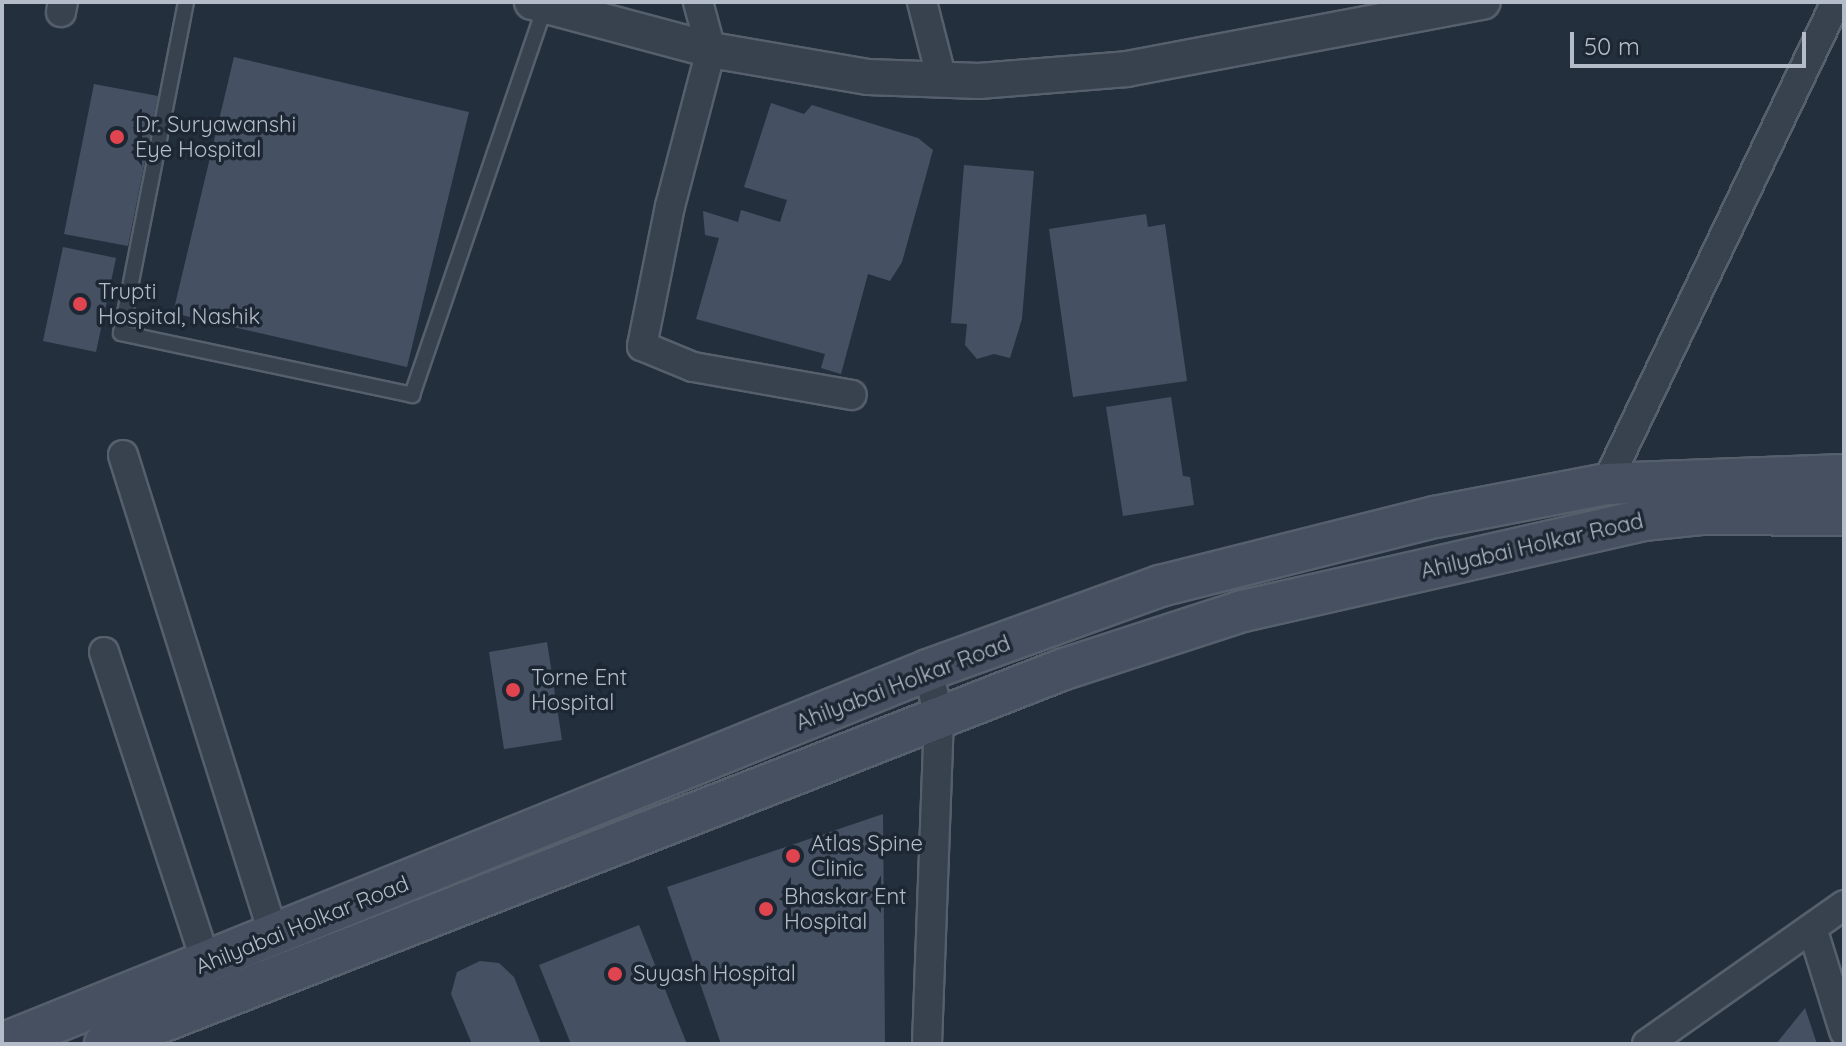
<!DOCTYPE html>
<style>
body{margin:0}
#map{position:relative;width:1846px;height:1046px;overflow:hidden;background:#242f3e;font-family:Quicksand,sans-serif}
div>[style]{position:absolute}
.building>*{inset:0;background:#455162}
.roads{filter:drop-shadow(2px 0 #565f6c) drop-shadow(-2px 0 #565f6c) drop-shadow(0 2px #565f6c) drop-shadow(0 -2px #565f6c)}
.service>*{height:14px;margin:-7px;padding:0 7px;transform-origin:7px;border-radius:7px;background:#38414e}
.minor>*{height:28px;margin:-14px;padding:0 14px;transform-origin:14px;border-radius:14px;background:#38414e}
.tertiary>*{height:34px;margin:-17px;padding:0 17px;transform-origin:17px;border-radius:17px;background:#38414e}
.secondary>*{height:40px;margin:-20px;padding:0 20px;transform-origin:20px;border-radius:20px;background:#465061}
.dots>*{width:22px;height:22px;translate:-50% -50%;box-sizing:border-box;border:4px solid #1d2633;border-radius:50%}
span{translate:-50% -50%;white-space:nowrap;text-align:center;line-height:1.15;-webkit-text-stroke:7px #1d2633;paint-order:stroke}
.poi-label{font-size:22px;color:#b4bcc9}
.left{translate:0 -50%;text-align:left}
.street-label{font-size:22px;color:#b4bcc9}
.frame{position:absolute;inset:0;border:4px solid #b4bcc9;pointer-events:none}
.scale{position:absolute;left:1570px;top:32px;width:236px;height:36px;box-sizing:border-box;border:4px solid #b4bcc9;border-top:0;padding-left:10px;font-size:24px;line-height:28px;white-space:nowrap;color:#b4bcc9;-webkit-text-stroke:6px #1d2633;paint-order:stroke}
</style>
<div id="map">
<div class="building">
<div style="clip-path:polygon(234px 57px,469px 112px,407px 367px,173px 313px)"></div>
<div style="clip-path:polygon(94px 84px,158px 96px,128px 246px,64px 234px)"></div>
<div style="clip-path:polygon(771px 103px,804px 114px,812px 105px,918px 138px,933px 150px,902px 262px,890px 281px,868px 274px,841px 374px,821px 368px,825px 354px,696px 319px,719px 238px,705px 235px,703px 211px,738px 222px,741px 210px,780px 222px,787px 200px,744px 187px)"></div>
<div style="clip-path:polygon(964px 165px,1034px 171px,1022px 319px,1010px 358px,994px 354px,977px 359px,965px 345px,967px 324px,951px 323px)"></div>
<div style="clip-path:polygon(1146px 214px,1148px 227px,1165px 224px,1187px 381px,1073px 397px,1049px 229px)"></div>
<div style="clip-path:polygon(63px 247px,116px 258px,96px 352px,43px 341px)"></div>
<div style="clip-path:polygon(1171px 397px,1183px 476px,1190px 477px,1194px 505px,1123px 516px,1106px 407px)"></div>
<div style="clip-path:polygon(547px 642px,562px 740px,504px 749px,489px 652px)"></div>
<div style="clip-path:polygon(883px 814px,885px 1044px,721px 1044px,667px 887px)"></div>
<div style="clip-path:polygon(639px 925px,687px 1044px,571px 1044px,539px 965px)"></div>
<div style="clip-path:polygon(480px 961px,499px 963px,514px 977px,541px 1044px,472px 1044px,451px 994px,457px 972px)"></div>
<div style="clip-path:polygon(1805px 1008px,1817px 1044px,1776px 1044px)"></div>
</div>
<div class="roads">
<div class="service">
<div style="left:186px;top:2px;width:337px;rotate:101.1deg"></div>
<div style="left:121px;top:333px;width:298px;rotate:12deg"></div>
<div style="left:412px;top:395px;width:411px;rotate:-71.1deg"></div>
</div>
<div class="minor">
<div style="left:698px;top:2px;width:50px;rotate:74.8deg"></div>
<div style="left:711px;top:50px;width:161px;rotate:104.7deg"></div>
<div style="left:670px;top:206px;width:143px;rotate:101.3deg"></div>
<div style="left:642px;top:346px;width:55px;rotate:22.4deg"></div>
<div style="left:693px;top:367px;width:161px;rotate:10deg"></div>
<div style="left:922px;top:2px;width:81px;rotate:75.6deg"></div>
<div style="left:61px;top:12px;width:10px;rotate:-79deg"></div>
<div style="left:123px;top:455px;width:504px;rotate:72.57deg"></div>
<div style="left:1606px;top:484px;width:534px;rotate:-64.49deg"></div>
<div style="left:104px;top:652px;width:330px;rotate:71.8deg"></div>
<div style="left:1812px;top:928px;width:108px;rotate:72.7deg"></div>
<div style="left:927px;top:1044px;width:326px;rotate:-87.9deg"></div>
<div style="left:939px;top:718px;width:49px;rotate:-102.9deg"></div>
<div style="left:1647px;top:1044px;width:241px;rotate:-35.2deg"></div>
</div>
<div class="tertiary">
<div style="left:532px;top:2px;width:185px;rotate:15deg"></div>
<div style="left:711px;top:50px;width:159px;rotate:9.8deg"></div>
<div style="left:868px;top:77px;width:111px;rotate:2.1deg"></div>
<div style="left:979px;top:81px;width:148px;rotate:-4.6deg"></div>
<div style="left:1127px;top:69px;width:362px;rotate:-10.7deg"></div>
</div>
<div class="secondary">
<div style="left:2px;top:1044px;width:999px;rotate:-21.99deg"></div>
<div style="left:928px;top:670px;width:247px;rotate:-19.9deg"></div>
<div style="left:1160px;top:586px;width:284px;rotate:-14.1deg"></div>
<div style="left:1435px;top:517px;width:174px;rotate:-10.9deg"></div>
<div style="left:1606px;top:484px;width:238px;rotate:-2.2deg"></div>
<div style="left:105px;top:1044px;width:1030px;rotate:-21.36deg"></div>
<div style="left:1064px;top:669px;width:188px;rotate:-18deg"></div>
<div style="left:1243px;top:611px;width:410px;rotate:-12.8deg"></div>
<div style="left:1643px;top:520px;width:58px;rotate:-5.9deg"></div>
<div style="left:1701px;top:514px;width:143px;rotate:0.4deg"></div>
</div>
</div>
<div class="dots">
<div style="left:117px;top:137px;background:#e0444e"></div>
<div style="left:80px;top:304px;background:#e0444e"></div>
<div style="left:513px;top:690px;background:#e0444e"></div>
<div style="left:793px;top:856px;background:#e0444e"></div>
<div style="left:766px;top:909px;background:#e0444e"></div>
<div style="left:615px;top:974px;background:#e0444e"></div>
</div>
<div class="poi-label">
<span class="left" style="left:135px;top:137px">Dr. Suryawanshi<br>Eye Hospital</span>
<span class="left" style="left:98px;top:304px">Trupti<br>Hospital, Nashik</span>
<span class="left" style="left:531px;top:690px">Torne Ent<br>Hospital</span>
<span class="left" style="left:811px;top:856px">Atlas Spine<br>Clinic</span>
<span class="left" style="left:784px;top:909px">Bhaskar Ent<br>Hospital</span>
<span class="left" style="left:633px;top:974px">Suyash Hospital</span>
</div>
<div class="street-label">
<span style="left:1532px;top:546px;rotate:-13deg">Ahilyabai Holkar Road</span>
<span style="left:903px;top:683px;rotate:-21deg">Ahilyabai Holkar Road</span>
<span style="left:302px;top:925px;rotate:-22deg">Ahilyabai Holkar Road</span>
</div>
<div class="frame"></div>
<div class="scale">50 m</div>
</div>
